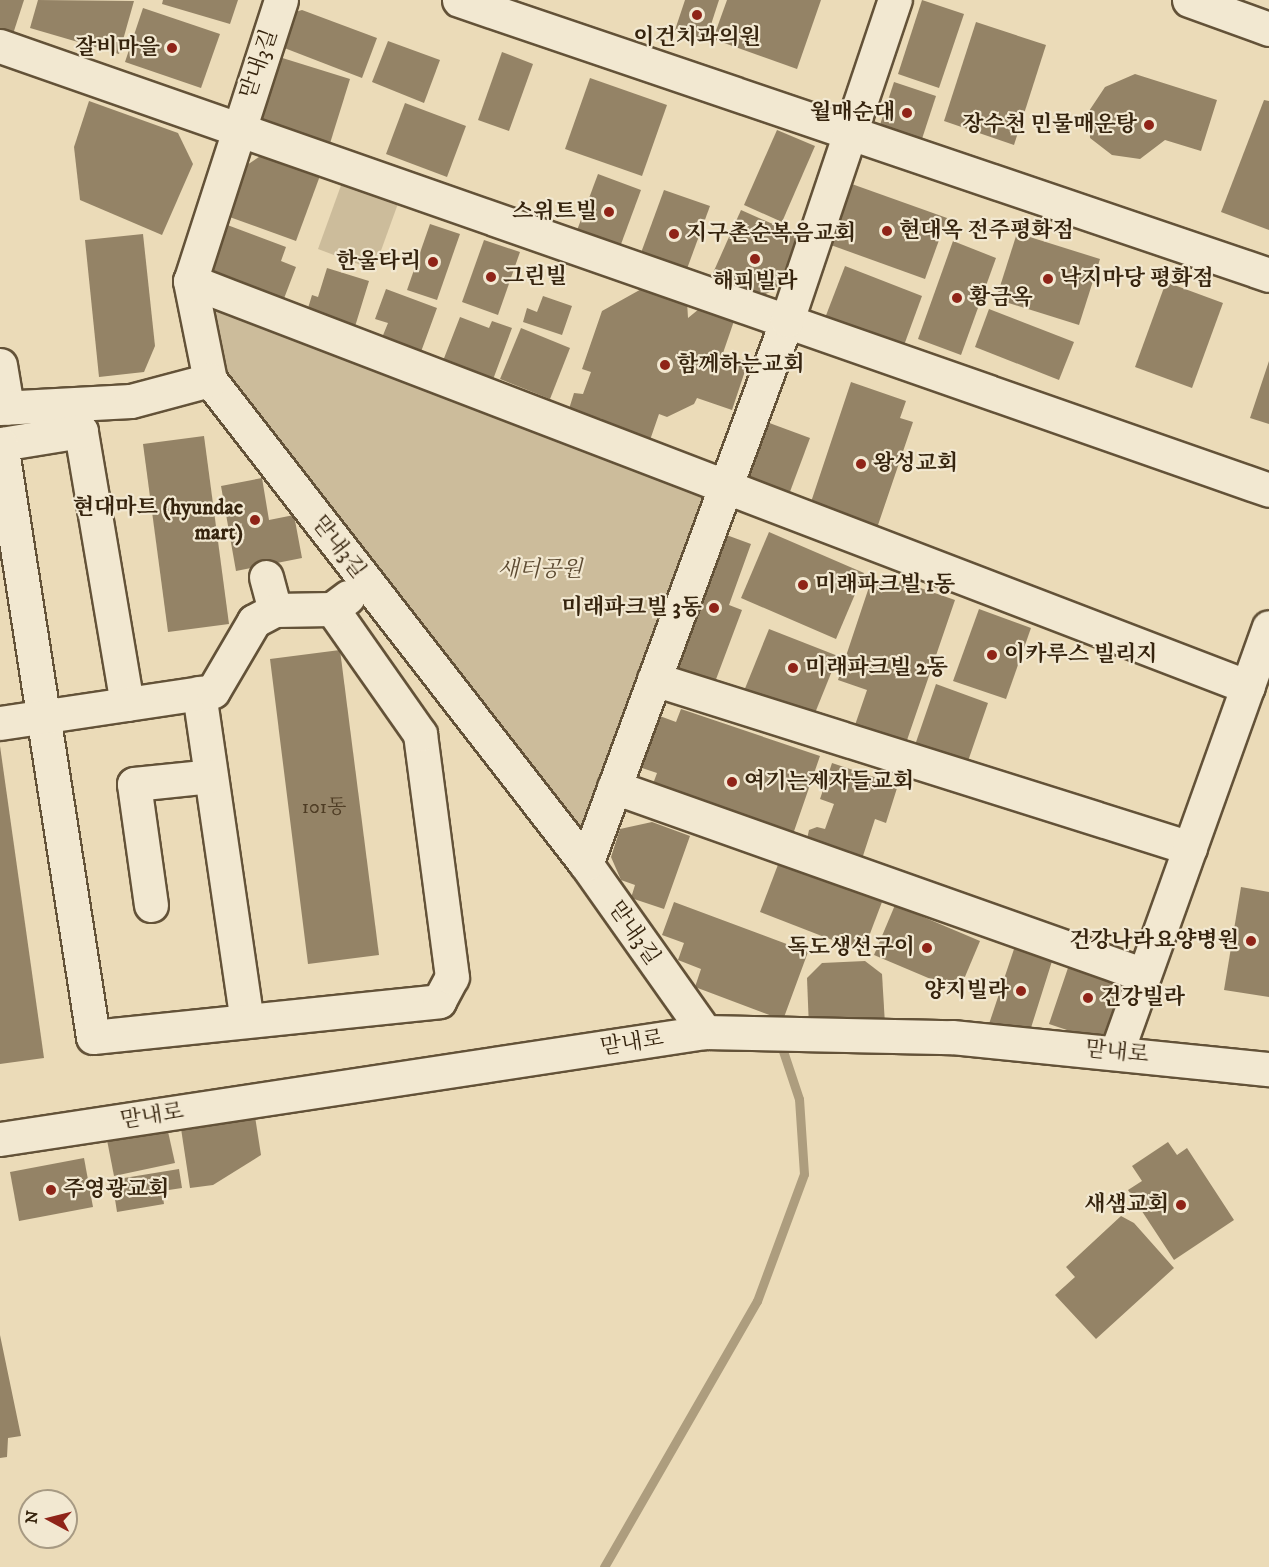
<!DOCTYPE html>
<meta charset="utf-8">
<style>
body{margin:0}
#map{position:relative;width:1269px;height:1567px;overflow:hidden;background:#ebdbb8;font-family:"IM FELL DW Pica","Noto Serif KR",serif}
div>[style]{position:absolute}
.green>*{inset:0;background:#ccbc9b}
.stream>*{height:9px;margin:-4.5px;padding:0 4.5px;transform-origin:4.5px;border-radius:4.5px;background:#ad9d7e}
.building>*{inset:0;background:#948366}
.roads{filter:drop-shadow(2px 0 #635238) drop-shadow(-2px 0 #635238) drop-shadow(0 2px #635238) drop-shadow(0 -2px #635238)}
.minor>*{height:33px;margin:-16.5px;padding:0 16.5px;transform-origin:16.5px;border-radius:16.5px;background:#f2e8d1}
.tertiary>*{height:33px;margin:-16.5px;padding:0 16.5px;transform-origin:16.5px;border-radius:16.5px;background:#f2e8d1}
.dots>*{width:16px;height:16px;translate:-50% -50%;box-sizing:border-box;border:3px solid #f2e8d1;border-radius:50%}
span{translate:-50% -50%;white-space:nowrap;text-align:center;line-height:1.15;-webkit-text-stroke:4.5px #f2e8d1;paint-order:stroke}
.number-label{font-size:20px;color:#4e3c24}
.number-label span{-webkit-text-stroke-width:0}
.poi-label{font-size:22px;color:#36240e;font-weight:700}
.right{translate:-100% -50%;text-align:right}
.left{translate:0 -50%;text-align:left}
.street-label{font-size:22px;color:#36240e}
.park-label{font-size:22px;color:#5c4a31;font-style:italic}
.north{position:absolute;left:18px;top:1489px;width:60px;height:60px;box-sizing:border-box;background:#f2e8d1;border:2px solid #a79a83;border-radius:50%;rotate:277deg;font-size:16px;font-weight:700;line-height:24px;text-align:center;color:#36240e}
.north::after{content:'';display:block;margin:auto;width:21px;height:27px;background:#8f2418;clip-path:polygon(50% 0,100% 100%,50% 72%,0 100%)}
</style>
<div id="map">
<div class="green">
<div style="clip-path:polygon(348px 166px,404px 187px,374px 270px,318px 249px)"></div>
<div style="clip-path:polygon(190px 281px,725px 485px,586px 864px,210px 380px)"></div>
</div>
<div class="stream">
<div style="left:604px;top:1567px;width:307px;rotate:-60.1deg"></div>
<div style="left:757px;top:1301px;width:135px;rotate:-69.7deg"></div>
<div style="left:804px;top:1174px;width:75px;rotate:-93.8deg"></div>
<div style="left:799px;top:1099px;width:63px;rotate:-108.4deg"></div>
</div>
<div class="building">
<div style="clip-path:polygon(0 0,24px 0,13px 34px,0 30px)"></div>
<div style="clip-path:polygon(38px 0,134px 1px,119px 54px,30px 28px)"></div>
<div style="clip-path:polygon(163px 0,238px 0,230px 24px,162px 4px)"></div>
<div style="clip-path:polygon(685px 0,719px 0,706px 40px,675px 30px)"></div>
<div style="clip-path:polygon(727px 0,821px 0,797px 69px,713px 39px)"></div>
<div style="clip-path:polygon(922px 0,964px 14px,939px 88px,898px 74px)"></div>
<div style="clip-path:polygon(143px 8px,220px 34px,201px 88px,125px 62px)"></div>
<div style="clip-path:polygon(302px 10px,377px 38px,362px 78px,274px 44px,285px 15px)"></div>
<div style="clip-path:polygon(976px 22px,1046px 45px,1014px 145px,944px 121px)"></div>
<div style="clip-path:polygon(388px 41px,440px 60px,424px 103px,372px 82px)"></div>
<div style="clip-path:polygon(502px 52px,533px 64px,509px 131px,478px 120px)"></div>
<div style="clip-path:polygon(276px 56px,350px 79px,327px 153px,261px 132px,250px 106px)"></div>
<div style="clip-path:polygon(1135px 74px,1217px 100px,1201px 151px,1165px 140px,1140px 159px,1112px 155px,1090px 138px,1089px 111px,1105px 87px)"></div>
<div style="clip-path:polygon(590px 78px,667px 105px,642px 176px,565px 149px)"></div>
<div style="clip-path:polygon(894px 82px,936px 96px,920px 145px,878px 131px)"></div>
<div style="clip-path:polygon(1264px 100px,1269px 101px,1269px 230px,1221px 212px)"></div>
<div style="clip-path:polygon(89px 101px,178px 133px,193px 164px,162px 235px,80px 200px,74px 147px)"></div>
<div style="clip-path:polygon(405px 103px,466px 126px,447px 177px,386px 154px)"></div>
<div style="clip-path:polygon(777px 130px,815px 146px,782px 222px,744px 205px)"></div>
<div style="clip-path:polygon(265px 153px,321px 173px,296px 241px,224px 215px,241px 169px)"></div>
<div style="clip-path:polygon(598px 174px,641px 190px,617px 255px,576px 233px)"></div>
<div style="clip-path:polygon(849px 183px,947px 218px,925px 279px,828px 244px)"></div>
<div style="clip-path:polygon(664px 190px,710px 206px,684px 277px,638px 261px)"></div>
<div style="clip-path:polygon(741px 210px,800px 236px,776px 289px,751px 301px,709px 282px)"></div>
<div style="clip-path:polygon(222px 223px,286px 247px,281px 261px,296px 267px,280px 309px,212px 277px,209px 257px)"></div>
<div style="clip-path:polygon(430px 224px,460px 234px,437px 300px,407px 290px)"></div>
<div style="clip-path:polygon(1017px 233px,1100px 259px,1079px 325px,996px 299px)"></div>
<div style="clip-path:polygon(143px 234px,155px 346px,144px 372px,99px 377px,85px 240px)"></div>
<div style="clip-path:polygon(484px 240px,520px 252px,498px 315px,462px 302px)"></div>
<div style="clip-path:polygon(953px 241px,996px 258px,961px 355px,918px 339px)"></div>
<div style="clip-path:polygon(845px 266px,922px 296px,903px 348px,825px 318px)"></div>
<div style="clip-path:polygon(327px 268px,369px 281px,353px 333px,305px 318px,312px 295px,318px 297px)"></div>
<div style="clip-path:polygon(1166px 282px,1223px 303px,1192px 388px,1135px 367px)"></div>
<div style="clip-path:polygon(645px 287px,687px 301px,688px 318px,699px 309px,734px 321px,723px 353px,748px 362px,732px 410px,697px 398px,694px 404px,667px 417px,659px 414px,649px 443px,599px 426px,602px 419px,569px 409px,574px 393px,583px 394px,591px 372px,582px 369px,602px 311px)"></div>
<div style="clip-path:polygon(386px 289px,437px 308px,418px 360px,379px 345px,388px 323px,375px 319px)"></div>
<div style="clip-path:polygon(543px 296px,572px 306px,562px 335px,523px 322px,527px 308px,537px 312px)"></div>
<div style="clip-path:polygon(989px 309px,1074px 342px,1059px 380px,975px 347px)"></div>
<div style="clip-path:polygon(460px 317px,489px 328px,492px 321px,512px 328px,491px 385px,441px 366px)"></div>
<div style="clip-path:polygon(521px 328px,570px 348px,550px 399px,500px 379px)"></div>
<div style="clip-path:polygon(1269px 361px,1269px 424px,1250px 418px)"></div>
<div style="clip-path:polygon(851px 382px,906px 401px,900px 418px,913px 422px,877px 528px,810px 505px)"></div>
<div style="clip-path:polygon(764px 421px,810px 438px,788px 497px,755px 484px,746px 471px)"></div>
<div style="clip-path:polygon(204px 436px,229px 624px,168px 632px,143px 444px)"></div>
<div style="clip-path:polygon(262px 478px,269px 520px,294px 515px,302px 558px,236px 571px,221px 486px)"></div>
<div style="clip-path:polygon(769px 532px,864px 573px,836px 639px,741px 598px)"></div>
<div style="clip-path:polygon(721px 533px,751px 544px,729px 605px,742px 610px,715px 682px,671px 666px)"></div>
<div style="clip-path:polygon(871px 581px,897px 590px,900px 581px,955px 600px,905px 746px,854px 728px,867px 690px,838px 680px)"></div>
<div style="clip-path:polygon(979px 609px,1031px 628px,1006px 699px,953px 681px)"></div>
<div style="clip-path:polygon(769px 629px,838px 656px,813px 718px,744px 691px)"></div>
<div style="clip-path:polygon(340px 650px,379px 955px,308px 964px,270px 659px)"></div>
<div style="clip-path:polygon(936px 684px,988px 703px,967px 764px,915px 745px)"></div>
<div style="clip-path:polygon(681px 709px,820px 756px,791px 840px,650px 792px,657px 773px,639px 767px,657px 715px,676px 722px)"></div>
<div style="clip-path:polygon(0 746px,44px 1058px,0 1064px)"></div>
<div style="clip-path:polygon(832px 763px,898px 785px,886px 823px,875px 819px,861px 862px,807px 839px,809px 830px,817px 827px,825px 829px,834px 804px,820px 799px)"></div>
<div style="clip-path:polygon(652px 822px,690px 836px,664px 909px,631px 898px,635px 885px,621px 880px,611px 857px,620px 829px)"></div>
<div style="clip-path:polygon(779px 862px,882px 902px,863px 952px,760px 912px)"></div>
<div style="clip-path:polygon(1241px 887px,1269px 892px,1269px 997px,1224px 990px)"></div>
<div style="clip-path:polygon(674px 902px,808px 952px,783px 1020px,695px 987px,701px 969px,678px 960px,684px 943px,662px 935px)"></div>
<div style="clip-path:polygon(895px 905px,980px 941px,959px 991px,874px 955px)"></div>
<div style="clip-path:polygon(1015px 946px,1053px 958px,1030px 1031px,1017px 1027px,1014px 1032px,989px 1024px)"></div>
<div style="clip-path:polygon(1071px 959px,1117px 976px,1111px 996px,1124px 1000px,1114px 1032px,1097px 1040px,1049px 1024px)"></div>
<div style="clip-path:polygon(865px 961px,882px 974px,885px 1024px,809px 1028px,807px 978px,822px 963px)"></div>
<div style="clip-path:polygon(254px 1110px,261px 1155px,213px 1185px,190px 1188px,180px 1122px)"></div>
<div style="clip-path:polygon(167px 1127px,175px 1163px,114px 1176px,107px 1140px)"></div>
<div style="clip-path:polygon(1168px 1142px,1177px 1155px,1187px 1148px,1234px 1220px,1174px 1260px,1128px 1190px,1142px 1181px,1132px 1166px)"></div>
<div style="clip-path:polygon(84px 1158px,93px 1207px,19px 1221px,10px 1172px)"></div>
<div style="clip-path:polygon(179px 1169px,182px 1188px,162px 1191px,164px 1204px,117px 1212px,112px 1180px)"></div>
<div style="clip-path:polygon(1121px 1216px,1134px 1223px,1174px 1268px,1096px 1339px,1055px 1295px,1075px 1277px,1066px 1267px)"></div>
<div style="clip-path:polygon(0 1335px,21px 1436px,8px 1438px,7px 1457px,0 1458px)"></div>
</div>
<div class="roads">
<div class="minor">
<div style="left:281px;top:0;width:295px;rotate:107.9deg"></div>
<div style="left:190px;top:281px;width:101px;rotate:78.6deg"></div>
<div style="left:210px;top:380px;width:613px;rotate:52.16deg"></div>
<div style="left:586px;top:864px;width:206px;rotate:54.7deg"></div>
<div style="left:459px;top:0;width:855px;rotate:18.75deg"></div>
<div style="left:0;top:46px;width:1344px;rotate:19.28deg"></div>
<div style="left:190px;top:281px;width:1133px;rotate:20.99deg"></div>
<div style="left:0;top:365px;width:43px;rotate:80.5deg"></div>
<div style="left:0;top:408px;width:131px;rotate:-3.1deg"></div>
<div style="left:131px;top:401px;width:82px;rotate:-14.9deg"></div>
<div style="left:266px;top:577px;width:34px;rotate:75deg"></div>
<div style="left:654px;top:679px;width:562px;rotate:17.5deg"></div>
<div style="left:199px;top:693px;width:331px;rotate:81.7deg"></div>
<div style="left:127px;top:704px;width:277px;rotate:-99.6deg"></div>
<div style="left:81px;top:431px;width:81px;rotate:170.8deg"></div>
<div style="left:1px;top:444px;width:600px;rotate:81.18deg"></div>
<div style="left:93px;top:1037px;width:348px;rotate:-5.9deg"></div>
<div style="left:439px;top:1001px;width:27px;rotate:-62deg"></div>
<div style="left:452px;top:977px;width:245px;rotate:-97.5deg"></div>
<div style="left:420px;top:734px;width:153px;rotate:-125.1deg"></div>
<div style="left:0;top:723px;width:215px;rotate:-8.5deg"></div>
<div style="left:213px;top:691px;width:81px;rotate:-59.6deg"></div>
<div style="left:254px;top:621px;width:24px;rotate:-28deg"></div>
<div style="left:275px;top:610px;width:57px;rotate:-1deg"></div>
<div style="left:332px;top:609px;width:20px;rotate:-37deg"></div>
<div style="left:614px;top:787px;width:562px;rotate:19.53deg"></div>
<div style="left:586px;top:864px;width:580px;rotate:-69.72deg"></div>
<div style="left:787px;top:320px;width:338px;rotate:-71.4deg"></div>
<div style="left:151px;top:905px;width:122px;rotate:-98deg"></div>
<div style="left:134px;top:784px;width:77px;rotate:-5.9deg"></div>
<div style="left:1117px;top:1051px;width:450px;rotate:-70.3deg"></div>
<div style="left:0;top:1139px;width:713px;rotate:-8.63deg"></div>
<div style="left:705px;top:1032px;width:247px;rotate:1.2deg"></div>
<div style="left:952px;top:1037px;width:319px;rotate:5.8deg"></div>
</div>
<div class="tertiary">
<div style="left:1189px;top:0;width:85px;rotate:19.9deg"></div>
</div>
</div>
<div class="dots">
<div style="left:697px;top:15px;background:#8f2418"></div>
<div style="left:172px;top:48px;background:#8f2418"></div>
<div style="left:907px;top:113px;background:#8f2418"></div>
<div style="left:1149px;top:125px;background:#8f2418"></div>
<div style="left:609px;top:212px;background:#8f2418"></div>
<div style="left:887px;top:231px;background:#8f2418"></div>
<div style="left:674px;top:234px;background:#8f2418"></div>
<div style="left:755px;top:259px;background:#8f2418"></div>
<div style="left:433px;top:262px;background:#8f2418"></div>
<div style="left:491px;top:277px;background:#8f2418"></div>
<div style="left:1048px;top:279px;background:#8f2418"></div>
<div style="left:957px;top:298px;background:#8f2418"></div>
<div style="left:665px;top:365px;background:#8f2418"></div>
<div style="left:861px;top:464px;background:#8f2418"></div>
<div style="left:255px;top:520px;background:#8f2418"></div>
<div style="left:803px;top:585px;background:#8f2418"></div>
<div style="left:714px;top:608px;background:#8f2418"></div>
<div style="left:992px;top:655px;background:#8f2418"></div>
<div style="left:793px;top:668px;background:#8f2418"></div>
<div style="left:732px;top:782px;background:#8f2418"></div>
<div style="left:1251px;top:941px;background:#8f2418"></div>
<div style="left:927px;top:948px;background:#8f2418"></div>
<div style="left:1021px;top:991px;background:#8f2418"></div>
<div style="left:1088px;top:998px;background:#8f2418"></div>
<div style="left:51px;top:1190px;background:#8f2418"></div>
<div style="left:1181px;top:1205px;background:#8f2418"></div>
</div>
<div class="number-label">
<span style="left:324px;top:807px">101동</span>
</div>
<div class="poi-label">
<span style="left:697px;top:38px">이건치과의원</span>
<span class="right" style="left:160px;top:48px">잘비마을</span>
<span class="right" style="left:895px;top:113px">월매순대</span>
<span class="right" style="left:1137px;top:125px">장수천 민물매운탕</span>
<span class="right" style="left:597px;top:212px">스위트빌</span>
<span class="left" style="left:899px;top:231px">현대옥 전주평화점</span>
<span class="left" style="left:686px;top:234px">지구촌순복음교회</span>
<span class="right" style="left:421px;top:262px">한울타리</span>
<span class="left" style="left:503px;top:277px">그린빌</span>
<span class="left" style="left:1060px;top:279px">낙지마당 평화점</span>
<span style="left:755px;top:282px">해피빌라</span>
<span class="left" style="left:969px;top:298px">황금옥</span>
<span class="left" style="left:677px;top:365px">함께하는교회</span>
<span class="left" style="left:873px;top:464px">왕성교회</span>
<span class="right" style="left:243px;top:520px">현대마트 (hyundae<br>mart)</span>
<span class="left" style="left:815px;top:585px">미래파크빌 1동</span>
<span class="right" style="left:702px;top:608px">미래파크빌 3동</span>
<span class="left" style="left:1004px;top:655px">이카루스 빌리지</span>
<span class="left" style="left:805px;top:668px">미래파크빌 2동</span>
<span class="left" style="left:744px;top:782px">여기는제자들교회</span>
<span class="right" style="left:1239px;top:941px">건강나라요양병원</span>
<span class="right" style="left:915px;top:948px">독도생선구이</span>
<span class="right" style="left:1009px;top:991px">양지빌라</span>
<span class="left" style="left:1100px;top:998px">건강빌라</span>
<span class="left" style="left:63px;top:1190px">주영광교회</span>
<span class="right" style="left:1169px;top:1205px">새샘교회</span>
</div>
<div class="street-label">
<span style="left:259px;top:64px;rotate:-71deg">맏내3길</span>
<span style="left:339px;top:547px;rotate:52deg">맏내3길</span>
<span style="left:634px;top:933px;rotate:55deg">맏내3길</span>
<span style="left:632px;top:1043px;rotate:-9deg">맏내로</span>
<span style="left:1117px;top:1052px;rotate:6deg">맏내로</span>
<span style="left:152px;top:1116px;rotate:-9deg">맏내로</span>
</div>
<div class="park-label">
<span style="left:540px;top:570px">새터공원</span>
</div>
<div class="north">N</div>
</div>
